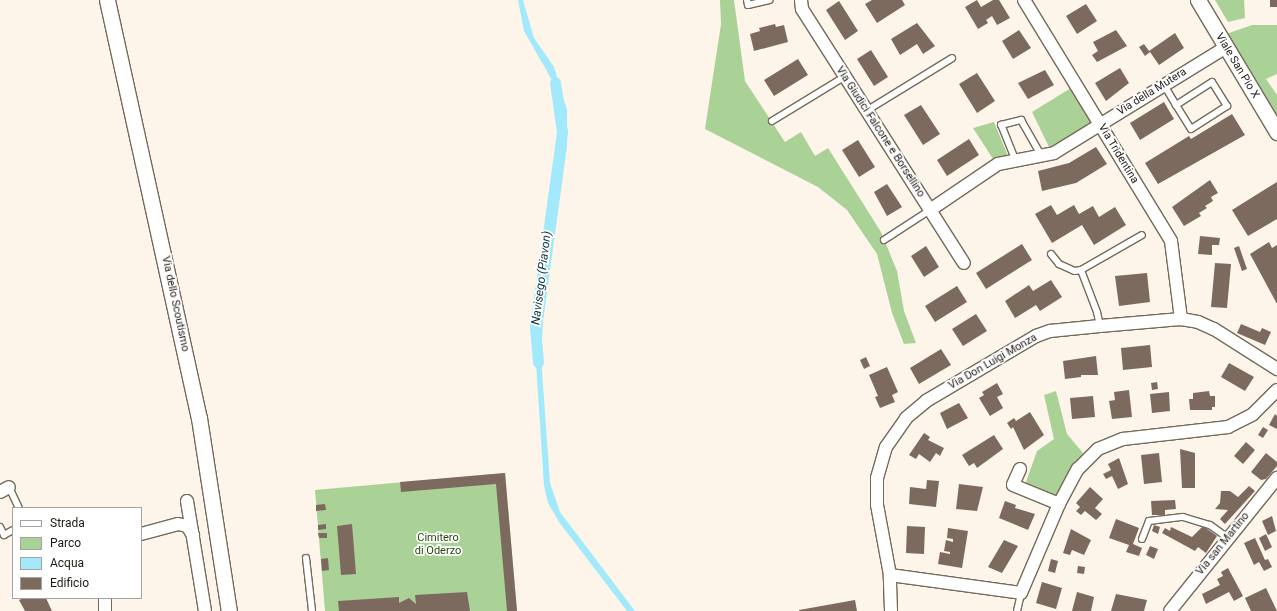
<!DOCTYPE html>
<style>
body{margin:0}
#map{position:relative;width:1277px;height:611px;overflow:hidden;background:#fdf5ea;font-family:Roboto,sans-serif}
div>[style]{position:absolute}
.green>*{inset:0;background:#aad297}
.water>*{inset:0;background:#a1e9fb}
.canal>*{height:11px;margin:-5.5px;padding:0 5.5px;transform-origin:5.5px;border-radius:5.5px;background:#a1e9fb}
.building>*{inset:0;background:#7d6a5f}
.roads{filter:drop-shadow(1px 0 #756959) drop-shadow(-1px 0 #756959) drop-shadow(0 1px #756959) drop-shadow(0 -1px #756959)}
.service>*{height:6px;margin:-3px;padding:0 3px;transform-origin:3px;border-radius:3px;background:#fff}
.minor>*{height:12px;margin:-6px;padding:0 6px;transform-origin:6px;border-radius:6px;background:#fff}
.tertiary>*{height:15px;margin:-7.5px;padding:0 7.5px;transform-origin:7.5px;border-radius:7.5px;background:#fff}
span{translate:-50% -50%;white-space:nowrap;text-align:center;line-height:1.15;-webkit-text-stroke:3.5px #fff;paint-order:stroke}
.street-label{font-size:11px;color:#1e1913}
.park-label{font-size:11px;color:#234809}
.water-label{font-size:12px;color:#0a3841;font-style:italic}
.legend{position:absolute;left:12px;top:507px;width:130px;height:92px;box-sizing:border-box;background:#fff;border:1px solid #a5a3a1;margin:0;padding:5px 7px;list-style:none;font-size:12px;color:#1e1913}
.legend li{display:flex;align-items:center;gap:8px;height:20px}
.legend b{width:20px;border:1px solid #a5a3a1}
</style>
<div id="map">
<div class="green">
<div style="clip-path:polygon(720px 0,734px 0,745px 81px,785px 142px,801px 132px,815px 156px,828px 148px,881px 232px,897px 271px,904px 311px,916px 343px,904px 344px,892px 313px,877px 254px,847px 210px,818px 187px,705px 129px,721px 24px)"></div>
<div style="clip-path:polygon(1215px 0,1244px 0,1245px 18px,1228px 22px)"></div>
<div style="clip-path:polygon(1252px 25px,1277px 25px,1277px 74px,1266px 79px,1277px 95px,1277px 117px,1226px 34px)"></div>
<div style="clip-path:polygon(1071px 88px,1092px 121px,1092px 125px,1050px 149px,1032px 112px)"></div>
<div style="clip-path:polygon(994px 122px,1008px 156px,995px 162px,973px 128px)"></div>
<div style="clip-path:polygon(1056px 391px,1067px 434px,1083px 453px,1057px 499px,1026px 486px,1026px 482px,1037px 451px,1054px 439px,1044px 395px)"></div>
<div style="clip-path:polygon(505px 473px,517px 611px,325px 611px,315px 490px)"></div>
</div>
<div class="water">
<div style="clip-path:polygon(518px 0,523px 0,534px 38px,554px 67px,567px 110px,567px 146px,543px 322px,541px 357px,550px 483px,560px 512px,635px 611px,627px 611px,559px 522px,548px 503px,544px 486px,536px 363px,539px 307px,563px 129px,557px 89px,524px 31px)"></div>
</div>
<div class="canal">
<div style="left:538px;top:362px;width:35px;rotate:-95deg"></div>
<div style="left:535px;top:327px;width:197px;rotate:-82.1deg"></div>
<div style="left:562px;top:132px;width:50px;rotate:-98deg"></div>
</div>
<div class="building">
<div style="clip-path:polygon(872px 0,902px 0,905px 5px,877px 23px,865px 4px)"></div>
<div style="clip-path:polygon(977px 0,981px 7px,993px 0,999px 0,1010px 18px,997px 25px,992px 16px,986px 20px,988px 23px,978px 29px,965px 7px)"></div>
<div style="clip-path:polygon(1270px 0,1277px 0,1277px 7px,1270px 7px)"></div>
<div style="clip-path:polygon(839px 1px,858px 31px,845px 40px,826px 10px)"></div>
<div style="clip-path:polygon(1086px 4px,1097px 21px,1077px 34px,1066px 16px)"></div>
<div style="clip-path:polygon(917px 23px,935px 46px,923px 54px,917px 44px,900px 55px,891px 39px)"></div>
<div style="clip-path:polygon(775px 24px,776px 27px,784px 25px,788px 42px,754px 51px,750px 34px,760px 31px,759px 28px)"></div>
<div style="clip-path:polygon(1019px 30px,1031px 48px,1013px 59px,1002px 41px)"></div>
<div style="clip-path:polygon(1116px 30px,1127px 46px,1097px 62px,1092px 55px,1098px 51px,1093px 42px)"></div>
<div style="clip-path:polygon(1175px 33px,1184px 48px,1159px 65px,1150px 52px,1145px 56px,1139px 47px,1144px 44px,1149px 51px)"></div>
<div style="clip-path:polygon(871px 50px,888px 77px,874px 86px,857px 59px)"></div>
<div style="clip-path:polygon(798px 59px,808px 75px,774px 96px,764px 80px)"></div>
<div style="clip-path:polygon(1120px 68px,1129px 83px,1106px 101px,1095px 83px)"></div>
<div style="clip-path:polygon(1045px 70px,1054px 85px,1028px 99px,1018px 83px)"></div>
<div style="clip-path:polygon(977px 73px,995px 101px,977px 113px,959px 84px)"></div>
<div style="clip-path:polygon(1164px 102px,1174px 119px,1140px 140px,1130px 123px)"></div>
<div style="clip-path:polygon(921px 105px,940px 134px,923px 145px,904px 115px)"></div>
<div style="clip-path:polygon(1232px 114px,1245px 135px,1158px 184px,1145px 163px,1189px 136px,1191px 139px)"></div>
<div style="clip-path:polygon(969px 139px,979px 155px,947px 176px,937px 160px)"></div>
<div style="clip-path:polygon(858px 140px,875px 167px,859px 177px,842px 150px)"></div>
<div style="clip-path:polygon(1096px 147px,1107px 164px,1076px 183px,1042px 191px,1038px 171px,1069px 163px)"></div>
<div style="clip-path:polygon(1210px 180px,1218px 193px,1211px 197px,1213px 201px,1205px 206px,1207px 208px,1199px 213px,1201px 216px,1184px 226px,1172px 207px)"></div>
<div style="clip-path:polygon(1277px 182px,1277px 219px,1248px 236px,1232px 210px)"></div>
<div style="clip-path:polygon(887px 184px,902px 207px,887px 216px,874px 192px)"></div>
<div style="clip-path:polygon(1051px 205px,1057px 215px,1074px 205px,1079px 214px,1093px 206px,1099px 217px,1115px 207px,1126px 225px,1094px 245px,1082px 225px,1052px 243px,1035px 214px)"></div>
<div style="clip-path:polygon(1200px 236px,1220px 238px,1219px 245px,1212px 245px,1212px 255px,1198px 254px)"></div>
<div style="clip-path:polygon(1269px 242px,1272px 248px,1277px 245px,1277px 304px,1250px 254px)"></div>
<div style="clip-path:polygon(1022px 244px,1032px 260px,986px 289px,976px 273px)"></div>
<div style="clip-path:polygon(926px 246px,939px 267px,924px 277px,911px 256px)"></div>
<div style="clip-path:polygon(1239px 246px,1247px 269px,1242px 271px,1234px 248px)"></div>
<div style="clip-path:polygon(1215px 263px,1231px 264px,1227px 308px,1211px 307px)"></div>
<div style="clip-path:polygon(1147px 273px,1150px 302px,1119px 306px,1115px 276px)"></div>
<div style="clip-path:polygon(1051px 280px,1062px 297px,1040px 311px,1036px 305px,1015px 318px,1005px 301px,1029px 285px,1033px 291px)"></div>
<div style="clip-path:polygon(957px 286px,967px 302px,935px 322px,925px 306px)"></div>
<div style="clip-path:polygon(976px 314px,987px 331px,963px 346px,952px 329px)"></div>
<div style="clip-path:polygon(1241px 324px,1260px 332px,1262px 328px,1271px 332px,1265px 345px,1237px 333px)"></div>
<div style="clip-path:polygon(1150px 345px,1152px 367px,1123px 370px,1121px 348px)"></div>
<div style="clip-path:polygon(941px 349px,951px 365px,919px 384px,910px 368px)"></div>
<div style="clip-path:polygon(1096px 356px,1098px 375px,1081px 375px,1081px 377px,1065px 379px,1063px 361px)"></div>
<div style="clip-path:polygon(866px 357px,870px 366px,864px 369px,860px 360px)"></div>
<div style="clip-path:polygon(1229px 363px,1254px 377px,1245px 391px,1221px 377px)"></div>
<div style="clip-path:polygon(887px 367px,898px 392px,892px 395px,895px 402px,880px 408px,875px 397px,878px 396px,869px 375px)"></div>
<div style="clip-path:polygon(1157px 382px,1158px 389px,1152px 390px,1151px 383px)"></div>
<div style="clip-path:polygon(997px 383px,1003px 394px,997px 397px,1003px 408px,990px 416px,979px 398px,984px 395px,982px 392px)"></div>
<div style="clip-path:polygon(1129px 390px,1132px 417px,1112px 419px,1109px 401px,1115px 400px,1114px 392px)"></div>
<div style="clip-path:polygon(1209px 391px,1210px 396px,1215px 396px,1215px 407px,1212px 407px,1212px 410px,1190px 410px,1189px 399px,1193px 399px,1193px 393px)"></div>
<div style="clip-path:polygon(1169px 392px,1170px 411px,1152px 413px,1150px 394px)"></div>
<div style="clip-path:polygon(1093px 396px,1095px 417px,1072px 419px,1070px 398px)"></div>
<div style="clip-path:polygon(959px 403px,968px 418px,947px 429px,940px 413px)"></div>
<div style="clip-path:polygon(1030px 412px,1044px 435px,1024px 450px,1013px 427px,1011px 429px,1007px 423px,1014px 418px,1016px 421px)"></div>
<div style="clip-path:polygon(1275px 414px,1277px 416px,1277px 429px,1269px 425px)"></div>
<div style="clip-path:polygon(1263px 427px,1268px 430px,1263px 438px,1258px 435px)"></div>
<div style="clip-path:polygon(924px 433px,930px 437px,928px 440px,944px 448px,940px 456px,936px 453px,930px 462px,919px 454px,916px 459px,909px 455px)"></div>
<div style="clip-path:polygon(994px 435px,1003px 449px,977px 468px,974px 463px,969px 466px,962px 455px)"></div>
<div style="clip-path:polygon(1246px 442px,1255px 450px,1243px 464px,1234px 456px)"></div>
<div style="clip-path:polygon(1180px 449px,1195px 453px,1195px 488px,1182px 488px)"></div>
<div style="clip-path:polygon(1159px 453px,1162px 482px,1144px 484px,1141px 455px)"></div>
<div style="clip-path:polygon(1266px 453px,1277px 462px,1277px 466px,1266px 479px,1261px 480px,1251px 472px)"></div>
<div style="clip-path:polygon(1119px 458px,1128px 484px,1118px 489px,1112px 476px,1106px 479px,1103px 474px,1111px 470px,1108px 464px)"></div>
<div style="clip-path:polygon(505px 473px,517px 611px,507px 611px,496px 484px,401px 492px,400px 482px)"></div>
<div style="clip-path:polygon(927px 480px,939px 481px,936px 507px,909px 504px,910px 487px,926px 489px)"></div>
<div style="clip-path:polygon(959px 484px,983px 487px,977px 511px,956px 509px)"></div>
<div style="clip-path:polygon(1249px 486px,1255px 491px,1225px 524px,1220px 519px,1228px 510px,1215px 509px,1220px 503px,1221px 491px,1230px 491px,1238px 497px)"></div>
<div style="clip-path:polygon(1090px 487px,1103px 499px,1095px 508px,1102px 514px,1096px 520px,1085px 511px,1081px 515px,1076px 511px,1080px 507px,1076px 503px)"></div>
<div style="clip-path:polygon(1175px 500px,1176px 509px,1165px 510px,1165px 515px,1152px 515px,1151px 501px)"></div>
<div style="clip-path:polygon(1005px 501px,1016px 505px,1015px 508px,1035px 514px,1028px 530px,999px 518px)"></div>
<div style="clip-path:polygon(325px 504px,326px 510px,316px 511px,316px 505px)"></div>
<div style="clip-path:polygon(1272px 516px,1276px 531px,1268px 535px,1262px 521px)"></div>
<div style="clip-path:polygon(1116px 519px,1139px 528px,1133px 544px,1142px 548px,1139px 556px,1126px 552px,1129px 545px,1109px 538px)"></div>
<div style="clip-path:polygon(326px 524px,326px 529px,318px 530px,318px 525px)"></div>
<div style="clip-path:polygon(352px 524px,356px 574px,341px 575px,337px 526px)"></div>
<div style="clip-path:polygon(1154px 525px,1160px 527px,1158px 534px,1152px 531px)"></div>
<div style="clip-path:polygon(907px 526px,925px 527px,924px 554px,906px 553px)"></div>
<div style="clip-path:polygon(1203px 526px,1217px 536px,1206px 553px,1198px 547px,1195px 551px,1162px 533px,1165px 528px,1170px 531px,1171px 527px,1192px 537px)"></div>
<div style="clip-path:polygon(948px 528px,968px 531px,962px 568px,938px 564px,940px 552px,950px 554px,950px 552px,944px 551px,946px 540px,953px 542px,953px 539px,947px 538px)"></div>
<div style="clip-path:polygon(1071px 529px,1091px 540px,1084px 555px,1072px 550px,1070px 555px,1063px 553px)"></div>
<div style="clip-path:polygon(318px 533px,327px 533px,327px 538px,319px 538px)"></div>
<div style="clip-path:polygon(1266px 534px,1272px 547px,1265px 551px,1259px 538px)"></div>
<div style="clip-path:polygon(1255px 538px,1265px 560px,1268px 559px,1272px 567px,1264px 571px,1259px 562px,1254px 565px,1244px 543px)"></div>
<div style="clip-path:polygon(1004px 540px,1018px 546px,1002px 573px,988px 567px)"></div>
<div style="clip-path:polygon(1150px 546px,1158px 549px,1154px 559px,1146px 555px)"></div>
<div style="clip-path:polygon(328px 558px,329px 570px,322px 571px,321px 559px)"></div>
<div style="clip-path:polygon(1051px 559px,1058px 561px,1055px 573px,1048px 571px)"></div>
<div style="clip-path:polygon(1078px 566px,1085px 567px,1084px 574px,1077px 573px)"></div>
<div style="clip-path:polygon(1228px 568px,1243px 596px,1234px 601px,1229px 592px,1206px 604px,1202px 594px,1220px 585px,1217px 579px,1223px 576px,1221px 572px)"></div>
<div style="clip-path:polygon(1042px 582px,1062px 588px,1056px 609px,1036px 603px)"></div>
<div style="clip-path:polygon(1266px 588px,1277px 611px,1251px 611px,1245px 598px)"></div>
<div style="clip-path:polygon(467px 592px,470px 611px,339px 611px,338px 601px,399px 597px,399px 603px,409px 598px,416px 604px,415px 595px)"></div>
<div style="clip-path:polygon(1077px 592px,1094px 597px,1091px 611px,1072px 611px)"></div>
<div style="clip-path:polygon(1116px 594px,1147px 600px,1144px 611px,1111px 611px)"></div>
<div style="clip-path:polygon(24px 598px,46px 598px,52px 611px,25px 611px,19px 600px)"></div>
<div style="clip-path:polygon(855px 600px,857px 611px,799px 611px,799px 610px)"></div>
</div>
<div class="roads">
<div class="service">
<div style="left:747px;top:0;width:5px;rotate:79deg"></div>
<div style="left:748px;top:5px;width:22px;rotate:-13deg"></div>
<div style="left:1164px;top:85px;width:23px;rotate:59deg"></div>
<div style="left:1176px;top:105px;width:28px;rotate:58deg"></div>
<div style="left:1191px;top:129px;width:43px;rotate:-32.6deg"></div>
<div style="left:1227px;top:106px;width:28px;rotate:-122deg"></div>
<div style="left:1212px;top:82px;width:43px;rotate:147.4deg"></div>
<div style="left:866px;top:111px;width:101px;rotate:-31.6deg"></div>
<div style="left:772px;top:121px;width:84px;rotate:-31.4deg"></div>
<div style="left:1015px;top:159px;width:37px;rotate:-112deg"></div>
<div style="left:1001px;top:125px;width:21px;rotate:-14deg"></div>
<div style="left:1021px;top:120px;width:40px;rotate:60.3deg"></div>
<div style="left:884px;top:240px;width:55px;rotate:-33.1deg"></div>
<div style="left:1051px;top:254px;width:13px;rotate:51deg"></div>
<div style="left:1059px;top:264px;width:17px;rotate:24deg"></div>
<div style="left:1075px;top:271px;width:6px;rotate:-9deg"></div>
<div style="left:1100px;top:326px;width:14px;rotate:-102deg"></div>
<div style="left:1097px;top:312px;width:45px;rotate:-110.9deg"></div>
<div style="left:1081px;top:270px;width:70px;rotate:-29.8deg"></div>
<div style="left:9px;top:487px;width:23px;rotate:65deg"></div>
<div style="left:0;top:527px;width:9px;rotate:63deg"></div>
<div style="left:4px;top:535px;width:10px;rotate:-29deg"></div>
<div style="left:1142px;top:539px;width:19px;rotate:-69deg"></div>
<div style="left:1149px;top:521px;width:34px;rotate:-7deg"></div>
<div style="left:1183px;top:517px;width:28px;rotate:17deg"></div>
<div style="left:1210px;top:525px;width:22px;rotate:36deg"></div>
<div style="left:306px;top:558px;width:53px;rotate:83.5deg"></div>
<div style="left:1017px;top:611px;width:18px;rotate:-77deg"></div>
</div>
<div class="minor">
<div style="left:801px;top:0;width:9px;rotate:84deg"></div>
<div style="left:802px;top:9px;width:301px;rotate:57.5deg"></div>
<div style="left:1024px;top:0;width:282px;rotate:58.6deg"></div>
<div style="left:1171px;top:241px;width:79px;rotate:82.7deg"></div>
<div style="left:930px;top:210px;width:82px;rotate:-34.1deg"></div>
<div style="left:998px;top:164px;width:57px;rotate:-11.1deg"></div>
<div style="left:1054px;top:153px;width:202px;rotate:-31.6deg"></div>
<div style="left:1020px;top:469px;width:17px;rotate:114deg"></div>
<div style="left:1013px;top:485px;width:50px;rotate:22.4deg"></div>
<div style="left:0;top:492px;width:10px;rotate:-29deg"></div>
<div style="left:187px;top:501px;width:111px;rotate:80.7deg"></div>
<div style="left:141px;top:534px;width:38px;rotate:-15deg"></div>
<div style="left:178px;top:524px;width:9px;rotate:13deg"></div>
<div style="left:187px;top:526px;width:11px;rotate:56deg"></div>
<div style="left:890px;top:575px;width:132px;rotate:7.8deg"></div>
<div style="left:1021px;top:593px;width:97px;rotate:-66.9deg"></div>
<div style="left:1059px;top:504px;width:40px;rotate:-62deg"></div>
<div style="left:1078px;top:469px;width:28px;rotate:-45deg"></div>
<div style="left:1098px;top:449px;width:27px;rotate:-22deg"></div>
<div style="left:1123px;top:439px;width:106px;rotate:-6.5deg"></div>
<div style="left:1228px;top:427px;width:28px;rotate:-27deg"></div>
<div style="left:1253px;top:414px;width:34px;rotate:-45deg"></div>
<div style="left:105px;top:611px;width:13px;rotate:-90deg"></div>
<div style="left:891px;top:611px;width:36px;rotate:-92deg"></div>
<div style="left:890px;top:575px;width:71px;rotate:-100.5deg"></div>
<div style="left:877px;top:505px;width:27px;rotate:-90deg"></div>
<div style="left:877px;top:478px;width:32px;rotate:-74deg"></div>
<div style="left:886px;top:447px;width:35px;rotate:-55deg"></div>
<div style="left:906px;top:418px;width:26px;rotate:-40deg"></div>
<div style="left:926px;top:401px;width:128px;rotate:-30.6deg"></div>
<div style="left:1036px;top:336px;width:15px;rotate:-20deg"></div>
<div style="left:1050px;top:331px;width:50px;rotate:-5.7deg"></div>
<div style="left:1100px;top:326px;width:81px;rotate:-4.9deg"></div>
<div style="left:1181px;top:319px;width:17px;rotate:10deg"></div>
<div style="left:1198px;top:322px;width:17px;rotate:24deg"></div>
<div style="left:1214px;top:329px;width:75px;rotate:32.4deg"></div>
<div style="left:1170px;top:611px;width:171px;rotate:-51.2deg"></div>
</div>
<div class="tertiary">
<div style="left:107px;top:0;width:428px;rotate:77.6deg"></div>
<div style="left:199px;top:418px;width:195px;rotate:81.2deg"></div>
<div style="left:1198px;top:0;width:154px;rotate:59.1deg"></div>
</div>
</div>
<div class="street-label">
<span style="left:1237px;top:66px;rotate:59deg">Viale San Pio X</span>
<span style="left:1152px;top:92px;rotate:-32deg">Via della Mutera</span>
<span style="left:880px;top:132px;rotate:57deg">Via Giudici Falcone e Borsellino</span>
<span style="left:1118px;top:154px;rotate:59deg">Via Tridentina</span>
<span style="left:175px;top:304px;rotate:78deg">Via dello Scoutismo</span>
<span style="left:993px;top:362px;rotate:-30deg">Via Don Luigi Monza</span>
<span style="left:1223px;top:544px;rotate:-51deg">Via san Martino</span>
</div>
<div class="park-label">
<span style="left:438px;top:545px">Cimitero<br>di Oderzo</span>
</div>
<div class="water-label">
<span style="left:542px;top:278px;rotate:-83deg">Navisego (Piavon)</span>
</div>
<ul class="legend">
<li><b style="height:5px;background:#fff"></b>Strada</li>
<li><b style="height:11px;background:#aad297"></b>Parco</li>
<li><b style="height:11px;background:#a1e9fb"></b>Acqua</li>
<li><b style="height:11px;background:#7d6a5f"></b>Edificio</li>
</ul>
</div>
